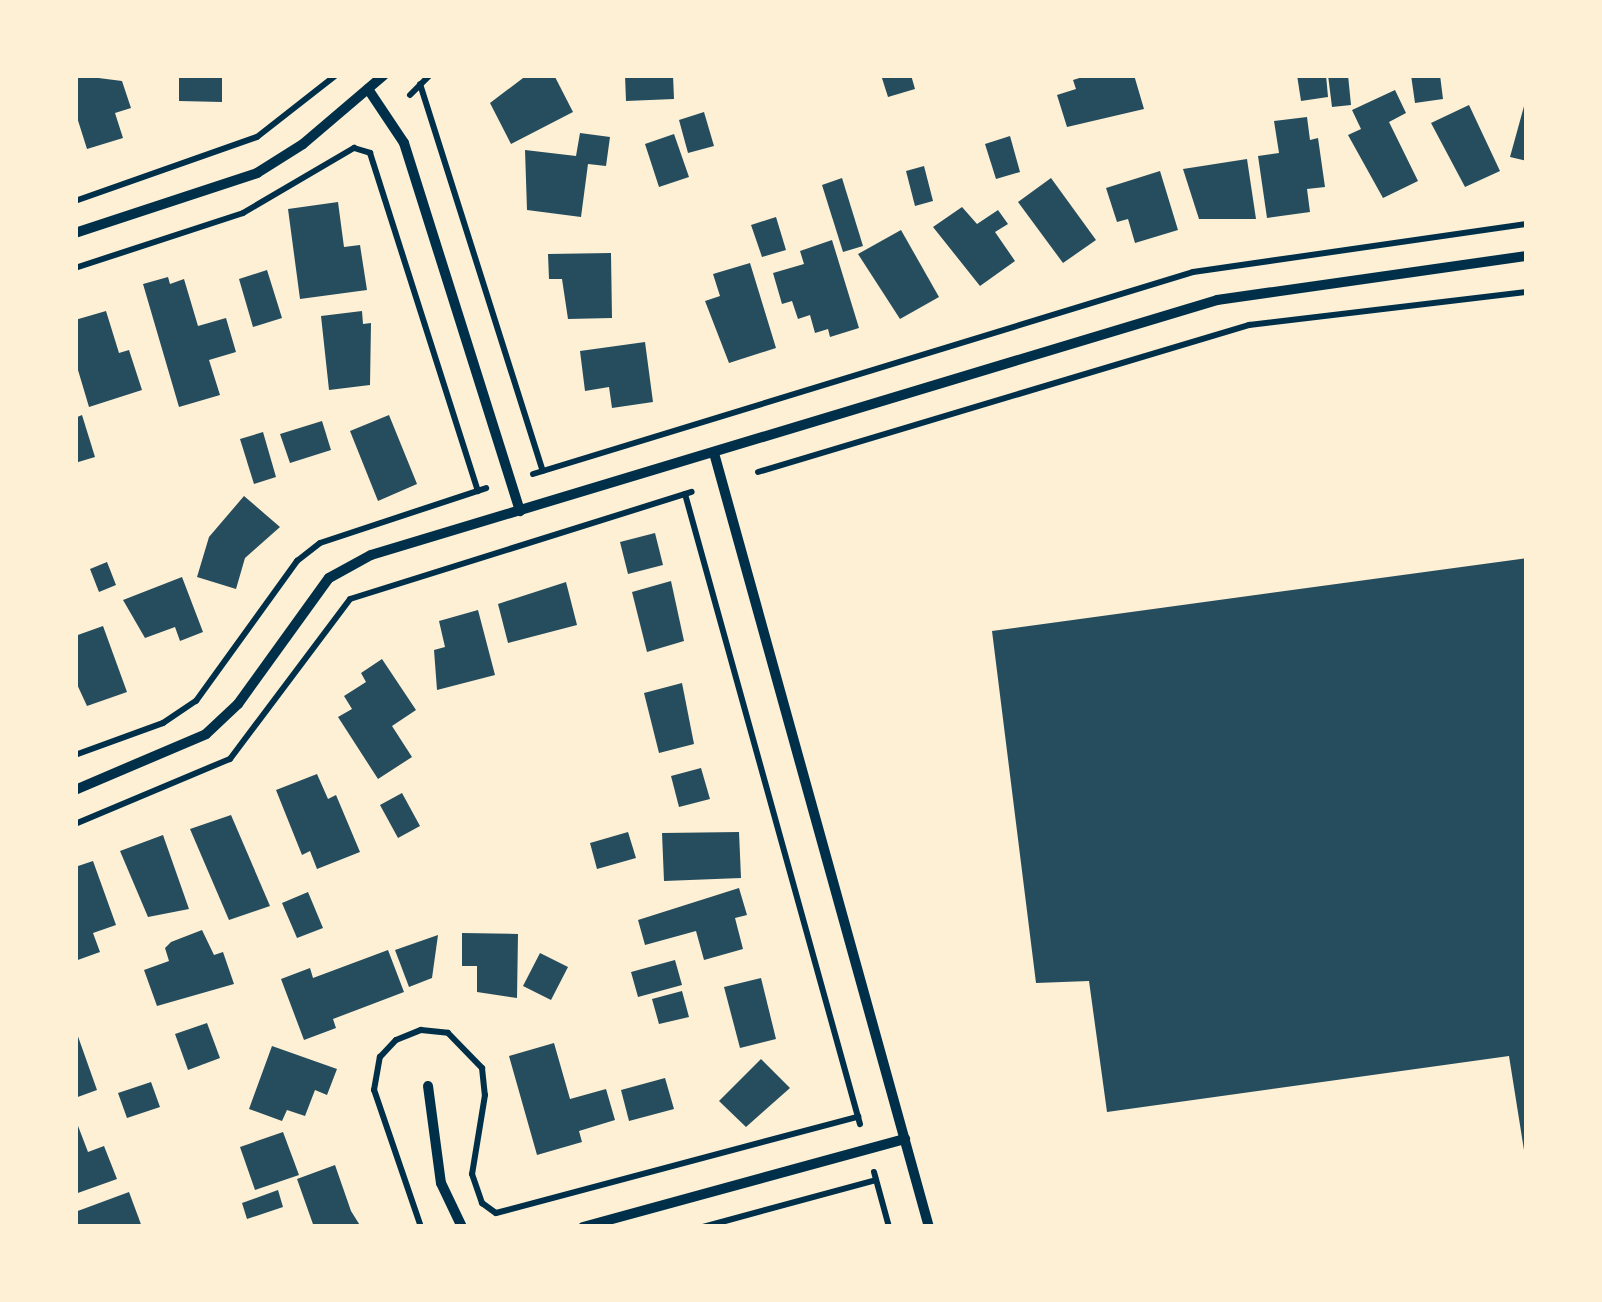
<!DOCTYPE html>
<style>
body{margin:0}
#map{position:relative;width:1602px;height:1302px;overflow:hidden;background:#fdf0d5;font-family:Cabin,sans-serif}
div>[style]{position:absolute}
.building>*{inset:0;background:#264d5e}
.path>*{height:6px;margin:-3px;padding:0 3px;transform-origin:3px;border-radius:3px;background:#003049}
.minor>*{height:10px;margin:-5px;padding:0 5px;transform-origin:5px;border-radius:5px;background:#003049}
span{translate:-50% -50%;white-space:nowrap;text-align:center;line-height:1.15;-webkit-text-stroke:9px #fdf0d5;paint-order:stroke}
.frame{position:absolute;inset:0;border:78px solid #fdf0d5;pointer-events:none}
</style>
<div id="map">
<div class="building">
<div style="clip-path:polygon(75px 75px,122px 81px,131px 108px,115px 113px,123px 138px,87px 149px,75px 111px)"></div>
<div style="clip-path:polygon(179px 75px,222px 75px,222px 102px,179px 101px)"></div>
<div style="clip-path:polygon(527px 75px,554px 75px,573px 112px,511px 144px,490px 103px)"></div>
<div style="clip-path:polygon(625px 75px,673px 75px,674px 99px,626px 101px)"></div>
<div style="clip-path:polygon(881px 75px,911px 75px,915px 89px,888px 97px)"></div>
<div style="clip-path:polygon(1089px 75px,1134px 75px,1144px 109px,1067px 127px,1057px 95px,1076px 89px,1073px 80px)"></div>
<div style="clip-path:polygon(1297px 75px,1326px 75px,1328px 97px,1301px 101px)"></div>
<div style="clip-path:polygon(1328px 75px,1348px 75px,1351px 105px,1332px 107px)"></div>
<div style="clip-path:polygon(1411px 75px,1440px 75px,1443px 99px,1415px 103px)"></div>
<div style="clip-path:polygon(1395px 90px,1406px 113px,1389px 122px,1418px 181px,1383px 198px,1348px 135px,1361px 129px,1352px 110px)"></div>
<div style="clip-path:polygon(1526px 99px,1527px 99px,1527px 161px,1510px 157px)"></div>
<div style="clip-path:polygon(1469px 105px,1500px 171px,1465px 187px,1431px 123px)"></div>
<div style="clip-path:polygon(704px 112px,714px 146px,688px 153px,679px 120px)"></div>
<div style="clip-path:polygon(1307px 117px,1310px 140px,1318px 138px,1325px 187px,1307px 189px,1310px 212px,1267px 218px,1258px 156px,1279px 153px,1274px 121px)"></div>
<div style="clip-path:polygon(580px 133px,610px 137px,606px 166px,588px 164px,581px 217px,527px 210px,525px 150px,576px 156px)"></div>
<div style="clip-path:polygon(674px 134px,689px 177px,659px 187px,645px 144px)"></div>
<div style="clip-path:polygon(1010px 136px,1020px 172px,996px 179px,985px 144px)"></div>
<div style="clip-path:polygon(1247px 159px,1256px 219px,1199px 219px,1183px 169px)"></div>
<div style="clip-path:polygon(924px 166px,933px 201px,915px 206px,906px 171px)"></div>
<div style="clip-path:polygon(1160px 171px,1178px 230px,1135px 243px,1128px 219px,1117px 222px,1106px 188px)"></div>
<div style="clip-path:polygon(842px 178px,863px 246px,843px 252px,822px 185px)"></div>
<div style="clip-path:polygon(1051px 178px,1096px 240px,1063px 263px,1018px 202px)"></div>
<div style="clip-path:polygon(338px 202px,344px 247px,360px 245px,367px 290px,300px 299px,288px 209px)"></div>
<div style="clip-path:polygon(962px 207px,977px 224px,998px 210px,1008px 224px,995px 232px,1015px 261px,980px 286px,933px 227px)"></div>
<div style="clip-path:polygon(776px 217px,786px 250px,762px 257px,751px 225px)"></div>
<div style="clip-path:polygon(901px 230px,939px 297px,900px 319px,858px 254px)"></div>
<div style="clip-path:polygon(832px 240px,859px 328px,830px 337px,828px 329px,815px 333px,810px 315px,798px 319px,792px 301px,782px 304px,773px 273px,804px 264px,800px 251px)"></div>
<div style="clip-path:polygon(611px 253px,612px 318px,568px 319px,562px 279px,549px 279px,548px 254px)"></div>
<div style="clip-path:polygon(750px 263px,776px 348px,729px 363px,705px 301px,720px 296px,713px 274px)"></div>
<div style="clip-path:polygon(267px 270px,282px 318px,253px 327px,239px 279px)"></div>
<div style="clip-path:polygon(168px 277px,170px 284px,184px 279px,198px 326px,226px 318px,236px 352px,209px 360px,220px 395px,179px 407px,143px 284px)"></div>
<div style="clip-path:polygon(106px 311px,119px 353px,129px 350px,142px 390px,89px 407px,75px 360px,75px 320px)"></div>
<div style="clip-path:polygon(362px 311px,363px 324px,371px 323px,370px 385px,329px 390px,321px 316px)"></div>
<div style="clip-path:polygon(645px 342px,653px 402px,612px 408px,609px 387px,585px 391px,580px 351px)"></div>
<div style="clip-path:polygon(82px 415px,95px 457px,75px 463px,75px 418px)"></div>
<div style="clip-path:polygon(389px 415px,417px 484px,378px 501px,350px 431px)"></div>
<div style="clip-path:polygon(322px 421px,331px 450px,290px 463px,280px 434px)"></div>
<div style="clip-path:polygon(263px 432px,276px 477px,254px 484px,240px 439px)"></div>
<div style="clip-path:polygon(244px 496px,280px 527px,245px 558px,236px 589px,197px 577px,209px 537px)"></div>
<div style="clip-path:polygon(655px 533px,663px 565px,628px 574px,620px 542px)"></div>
<div style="clip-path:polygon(1527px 558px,1527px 1169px,1509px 1056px,1107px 1112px,1089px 981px,1036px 983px,992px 631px)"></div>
<div style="clip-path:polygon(107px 562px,116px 585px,99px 592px,90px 569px)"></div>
<div style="clip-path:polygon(182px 577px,203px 632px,180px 641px,175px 627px,145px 638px,123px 600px)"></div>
<div style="clip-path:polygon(671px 581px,684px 641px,647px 652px,632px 592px)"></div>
<div style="clip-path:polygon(566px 582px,577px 625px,508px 643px,498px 604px)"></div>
<div style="clip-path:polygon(478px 610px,495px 675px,437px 690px,434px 650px,445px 647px,439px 621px)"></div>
<div style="clip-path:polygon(103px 626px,127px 692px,87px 706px,75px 680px,75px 636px)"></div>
<div style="clip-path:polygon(382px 659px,416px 710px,392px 726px,412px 757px,378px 779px,338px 717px,352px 709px,344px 696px,366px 682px,361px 673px)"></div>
<div style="clip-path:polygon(682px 683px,694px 744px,659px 753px,644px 693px)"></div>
<div style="clip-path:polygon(701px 768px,710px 799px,679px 807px,671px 776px)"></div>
<div style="clip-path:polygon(317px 774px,328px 799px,336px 795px,360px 852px,317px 869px,310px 851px,302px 855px,276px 790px)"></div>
<div style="clip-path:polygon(402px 793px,420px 826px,398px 838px,380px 805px)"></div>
<div style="clip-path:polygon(231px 815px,270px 906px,229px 920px,190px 829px)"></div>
<div style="clip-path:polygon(628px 832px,636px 858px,597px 869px,590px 843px)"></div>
<div style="clip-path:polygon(739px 832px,741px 878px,664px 881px,662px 833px)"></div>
<div style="clip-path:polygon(163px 835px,189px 909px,148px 917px,120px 851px)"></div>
<div style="clip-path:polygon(93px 861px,116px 925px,93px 933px,100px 952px,75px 961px,75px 867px)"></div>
<div style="clip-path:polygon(739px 888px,747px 915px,735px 918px,743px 949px,704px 960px,696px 931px,645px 945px,638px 920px)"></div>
<div style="clip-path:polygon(308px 892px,323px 928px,297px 938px,282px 903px)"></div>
<div style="clip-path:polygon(202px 930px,214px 955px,223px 952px,234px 984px,157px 1006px,144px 970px,169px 961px,165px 948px,171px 942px)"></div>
<div style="clip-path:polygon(462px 933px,518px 934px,517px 998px,477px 992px,477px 966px,462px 966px)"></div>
<div style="clip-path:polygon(438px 935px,432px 978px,409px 987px,395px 950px)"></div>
<div style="clip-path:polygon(388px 950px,404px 992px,333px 1019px,336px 1028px,304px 1040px,281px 979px,310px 968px,313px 978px)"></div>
<div style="clip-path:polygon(540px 953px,568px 967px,551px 1000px,523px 986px)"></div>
<div style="clip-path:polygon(675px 960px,682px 985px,638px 997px,631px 972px)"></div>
<div style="clip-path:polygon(761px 978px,776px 1039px,740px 1048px,724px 987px)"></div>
<div style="clip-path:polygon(682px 991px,689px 1017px,659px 1024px,652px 999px)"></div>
<div style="clip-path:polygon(207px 1023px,220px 1058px,188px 1070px,175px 1034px)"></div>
<div style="clip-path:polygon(75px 1028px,97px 1090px,75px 1098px)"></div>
<div style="clip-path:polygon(554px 1043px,570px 1099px,606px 1089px,615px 1120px,579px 1131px,582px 1142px,537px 1155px,509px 1056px)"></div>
<div style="clip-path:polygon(272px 1046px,337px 1069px,327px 1095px,315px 1090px,305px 1116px,287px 1110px,282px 1121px,249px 1109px)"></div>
<div style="clip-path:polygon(761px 1059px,790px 1088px,746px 1127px,719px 1101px)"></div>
<div style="clip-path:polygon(665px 1078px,674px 1109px,629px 1121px,621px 1090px)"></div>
<div style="clip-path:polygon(151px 1082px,160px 1107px,127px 1118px,118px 1093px)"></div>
<div style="clip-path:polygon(75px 1118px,88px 1152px,104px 1146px,117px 1179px,75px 1194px)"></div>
<div style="clip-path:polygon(283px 1132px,299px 1175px,255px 1190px,240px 1147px)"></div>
<div style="clip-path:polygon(335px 1165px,351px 1211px,361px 1227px,314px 1227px,297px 1179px)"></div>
<div style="clip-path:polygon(278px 1190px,283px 1207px,247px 1219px,242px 1203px)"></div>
<div style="clip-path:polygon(129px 1192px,142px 1227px,75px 1227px,75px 1212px)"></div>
</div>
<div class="path">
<div style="left:420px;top:84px;width:406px;rotate:72.4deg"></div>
<div style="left:410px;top:95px;width:28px;rotate:-45deg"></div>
<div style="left:75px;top:201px;width:193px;rotate:-19.4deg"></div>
<div style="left:257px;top:137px;width:100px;rotate:-38.1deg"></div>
<div style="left:75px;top:268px;width:177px;rotate:-18.1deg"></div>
<div style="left:243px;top:213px;width:129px;rotate:-30.4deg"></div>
<div style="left:354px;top:148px;width:17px;rotate:17deg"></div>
<div style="left:370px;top:153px;width:355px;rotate:72.3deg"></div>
<div style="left:758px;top:472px;width:513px;rotate:-16.67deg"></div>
<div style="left:1249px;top:325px;width:280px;rotate:-6.8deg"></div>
<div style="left:533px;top:474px;width:690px;rotate:-17.02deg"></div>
<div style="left:1193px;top:272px;width:337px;rotate:-8.2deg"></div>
<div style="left:685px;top:494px;width:654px;rotate:74.48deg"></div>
<div style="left:75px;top:755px;width:94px;rotate:-20deg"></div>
<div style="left:163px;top:723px;width:40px;rotate:-34deg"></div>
<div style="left:196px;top:701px;width:173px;rotate:-54.2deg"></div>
<div style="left:297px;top:561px;width:29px;rotate:-38deg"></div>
<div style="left:320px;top:543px;width:175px;rotate:-18.3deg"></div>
<div style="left:75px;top:824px;width:168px;rotate:-22.8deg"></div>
<div style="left:230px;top:759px;width:200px;rotate:-53.1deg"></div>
<div style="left:350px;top:599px;width:358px;rotate:-17.4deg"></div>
<div style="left:874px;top:1172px;width:57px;rotate:74.7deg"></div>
<div style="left:421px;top:1227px;width:145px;rotate:-108.9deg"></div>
<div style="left:374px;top:1090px;width:34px;rotate:-80deg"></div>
<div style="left:380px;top:1057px;width:23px;rotate:-47deg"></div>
<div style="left:396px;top:1040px;width:27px;rotate:-22deg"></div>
<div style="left:421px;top:1030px;width:27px;rotate:6deg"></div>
<div style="left:448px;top:1033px;width:49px;rotate:45.8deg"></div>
<div style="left:482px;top:1068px;width:27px;rotate:84deg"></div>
<div style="left:485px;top:1095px;width:80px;rotate:99.3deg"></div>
<div style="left:472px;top:1174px;width:31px;rotate:71deg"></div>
<div style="left:482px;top:1203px;width:17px;rotate:36deg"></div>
<div style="left:496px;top:1213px;width:375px;rotate:-14.9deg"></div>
<div style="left:703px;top:1227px;width:179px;rotate:-15.2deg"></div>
</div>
<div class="minor">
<div style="left:368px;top:89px;width:65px;rotate:56.3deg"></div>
<div style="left:404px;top:143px;width:386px;rotate:72.5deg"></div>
<div style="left:75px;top:233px;width:192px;rotate:-18.2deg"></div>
<div style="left:257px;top:173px;width:54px;rotate:-32.2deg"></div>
<div style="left:303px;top:144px;width:106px;rotate:-40.4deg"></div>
<div style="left:714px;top:453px;width:803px;rotate:74.48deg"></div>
<div style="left:75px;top:790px;width:142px;rotate:-23.1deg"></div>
<div style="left:206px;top:734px;width:44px;rotate:-43.2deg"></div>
<div style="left:238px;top:704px;width:155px;rotate:-54.2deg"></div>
<div style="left:329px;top:578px;width:48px;rotate:-28.7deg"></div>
<div style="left:371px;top:555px;width:884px;rotate:-16.77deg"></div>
<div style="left:1217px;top:300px;width:313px;rotate:-8.1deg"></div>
<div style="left:428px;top:1086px;width:98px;rotate:82.4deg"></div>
<div style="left:441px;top:1183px;width:49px;rotate:64.5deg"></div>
<div style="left:583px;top:1227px;width:334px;rotate:-15.3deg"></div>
</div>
<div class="frame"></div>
</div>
